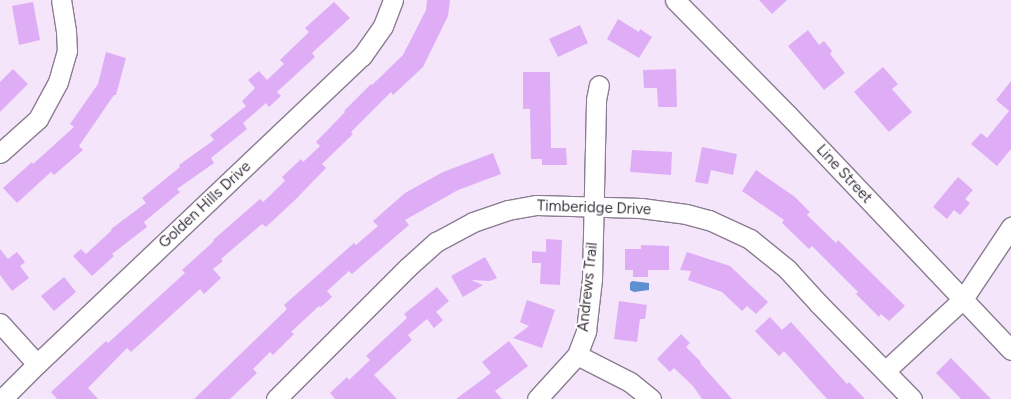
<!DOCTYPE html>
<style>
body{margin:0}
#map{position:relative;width:1011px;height:399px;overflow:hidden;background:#f4e5fb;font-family:Figtree,sans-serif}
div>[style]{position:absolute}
.water>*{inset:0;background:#5d8fd1}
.building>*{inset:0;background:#dfadf6}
.roads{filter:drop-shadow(1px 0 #8b7d91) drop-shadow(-1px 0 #8b7d91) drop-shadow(0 1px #8b7d91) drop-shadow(0 -1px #8b7d91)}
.minor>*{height:19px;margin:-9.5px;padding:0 9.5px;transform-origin:9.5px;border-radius:9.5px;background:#fff}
span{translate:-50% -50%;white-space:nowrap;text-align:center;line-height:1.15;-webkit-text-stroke:4px #fff;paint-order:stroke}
.street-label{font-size:15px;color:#3d3740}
</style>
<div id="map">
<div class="water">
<div style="clip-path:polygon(632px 281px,649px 283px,649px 290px,634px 292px,630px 290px,630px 283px)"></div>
</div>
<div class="building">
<div style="clip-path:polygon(427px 0,450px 0,448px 16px,423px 67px,393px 95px,391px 92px,351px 132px,353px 134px,322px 164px,326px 168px,295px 200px,266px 227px,262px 224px,221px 259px,223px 261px,213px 269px,221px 278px,204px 294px,200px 289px,131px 352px,127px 348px,88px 388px,98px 399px,57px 399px,51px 392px,106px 341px,108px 343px,185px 273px,182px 270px,214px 241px,213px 240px,260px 199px,263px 202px,285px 181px,282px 177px,301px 159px,303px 162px,320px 146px,316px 142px,345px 112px,344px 111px,371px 84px,372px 85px,403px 55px,426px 10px)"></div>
<div style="clip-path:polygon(759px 0,787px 0,772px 14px)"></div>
<div style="clip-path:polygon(33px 2px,40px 40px,19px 45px,12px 6px)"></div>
<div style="clip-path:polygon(334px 2px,350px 18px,312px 53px,315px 57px,277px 92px,281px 96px,269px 107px,266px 103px,243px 123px,247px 129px,211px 158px,214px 163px,177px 189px,180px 192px,144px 222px,147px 227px,112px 254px,114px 256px,92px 276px,73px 256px,81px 249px,86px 254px,112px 230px,111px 229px,146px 203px,142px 198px,180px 167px,179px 165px,214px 140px,210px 135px,246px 106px,242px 101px,255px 88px,248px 80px,259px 71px,267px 80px,284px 64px,280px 60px,309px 32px,305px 28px)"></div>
<div style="clip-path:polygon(618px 19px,639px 32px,640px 29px,652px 37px,639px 58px,607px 39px)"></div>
<div style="clip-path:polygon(580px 25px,588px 43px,558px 57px,549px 39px)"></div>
<div style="clip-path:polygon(808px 30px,819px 45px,824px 41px,832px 51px,830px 54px,845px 73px,824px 90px,788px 46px)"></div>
<div style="clip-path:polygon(106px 52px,126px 58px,116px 95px,114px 95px,79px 146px,83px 150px,54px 175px,51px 172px,17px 203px,3px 188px,32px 162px,33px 164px,74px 127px,70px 124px,98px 84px)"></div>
<div style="clip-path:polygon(883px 67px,898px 84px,892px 89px,912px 112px,889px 132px,854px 92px)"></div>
<div style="clip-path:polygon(13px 69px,28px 84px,0 112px,0 82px)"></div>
<div style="clip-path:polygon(676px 69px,677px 107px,658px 107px,657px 88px,644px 88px,643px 70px)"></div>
<div style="clip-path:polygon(523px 72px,550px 72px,551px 148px,566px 148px,567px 165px,542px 165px,542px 159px,531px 159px,530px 109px,523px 109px)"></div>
<div style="clip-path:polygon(1011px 81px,1011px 149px,997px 166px,971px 144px,981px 133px,987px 138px,1009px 111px,996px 100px)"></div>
<div style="clip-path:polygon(702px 147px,737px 154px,733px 175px,711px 170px,708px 184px,695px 182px)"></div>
<div style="clip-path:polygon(632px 150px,672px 152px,671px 175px,630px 172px)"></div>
<div style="clip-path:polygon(493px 153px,501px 174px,458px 190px,405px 220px,409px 225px,352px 274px,349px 271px,327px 291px,332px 297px,321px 307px,319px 306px,291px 332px,294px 334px,273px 355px,270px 352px,253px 369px,257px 373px,230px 399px,194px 399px,287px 309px,284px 305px,354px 243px,356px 245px,378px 226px,373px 221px,405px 193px,443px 172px)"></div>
<div style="clip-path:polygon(756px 170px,795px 197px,810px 212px,807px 215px,836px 243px,838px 240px,905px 306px,889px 321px,881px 314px,879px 317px,856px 294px,858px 292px,812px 246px,809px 249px,782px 223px,784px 220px,742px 191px)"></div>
<div style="clip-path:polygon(958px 177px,973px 190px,965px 199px,970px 203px,960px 215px,954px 210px,947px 219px,933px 207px)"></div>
<div style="clip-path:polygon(546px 239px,562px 240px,560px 285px,540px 284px,541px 263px,532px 263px,532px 251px,546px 252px)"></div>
<div style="clip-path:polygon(641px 245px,669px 246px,669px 270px,648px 270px,648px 277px,633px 277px,633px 270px,625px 270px,625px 249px,641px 249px)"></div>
<div style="clip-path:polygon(0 249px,8px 259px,17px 252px,25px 262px,20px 266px,29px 278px,12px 291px,0 275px)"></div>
<div style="clip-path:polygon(687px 252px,730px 266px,768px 302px,756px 314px,747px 306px,742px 311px,722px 292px,688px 280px,691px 271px,680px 270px)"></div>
<div style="clip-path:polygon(485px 257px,497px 278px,490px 281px,471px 280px,483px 285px,463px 297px,451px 276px)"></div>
<div style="clip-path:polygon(64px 277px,76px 292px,54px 311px,41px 296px)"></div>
<div style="clip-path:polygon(437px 287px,449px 301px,436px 312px,443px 320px,434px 328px,427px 319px,408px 335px,412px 340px,374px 375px,397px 399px,335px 399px,330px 393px,347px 377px,349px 380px,370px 360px,366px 356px,407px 318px,404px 314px)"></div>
<div style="clip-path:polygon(527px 300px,555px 310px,542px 348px,513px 338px,529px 326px,520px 322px)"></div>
<div style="clip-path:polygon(619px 301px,647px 305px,645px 319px,640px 319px,637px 342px,614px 339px)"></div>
<div style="clip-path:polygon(770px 317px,782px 330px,791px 322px,847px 384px,849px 382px,865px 399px,827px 399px,784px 351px,779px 356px,755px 331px)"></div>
<div style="clip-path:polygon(681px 334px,690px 343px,686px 347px,701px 362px,700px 363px,732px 399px,702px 399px,693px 386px,674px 368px,670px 372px,657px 359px)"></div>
<div style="clip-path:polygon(509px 341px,528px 366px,495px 391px,502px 399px,456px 399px,491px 373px,482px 362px)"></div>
<div style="clip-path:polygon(951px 358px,991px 399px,961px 399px,936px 373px)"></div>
</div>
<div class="roads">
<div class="minor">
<div style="left:675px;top:0;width:161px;rotate:45.5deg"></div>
<div style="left:788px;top:115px;width:324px;rotate:46.5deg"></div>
<div style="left:0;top:153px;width:51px;rotate:-41.8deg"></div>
<div style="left:38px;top:119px;width:42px;rotate:-61.6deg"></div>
<div style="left:58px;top:82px;width:32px;rotate:-74deg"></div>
<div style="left:67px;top:51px;width:20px;rotate:-93deg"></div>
<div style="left:66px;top:31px;width:31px;rotate:-99deg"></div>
<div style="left:0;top:323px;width:55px;rotate:47.9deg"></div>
<div style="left:577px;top:355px;width:59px;rotate:27deg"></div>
<div style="left:630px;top:382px;width:27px;rotate:39deg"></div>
<div style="left:885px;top:371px;width:106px;rotate:-42.7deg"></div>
<div style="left:963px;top:299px;width:87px;rotate:-56.3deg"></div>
<div style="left:2px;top:399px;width:49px;rotate:-45deg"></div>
<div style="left:37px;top:364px;width:448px;rotate:-43.5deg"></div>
<div style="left:362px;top:56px;width:37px;rotate:-55deg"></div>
<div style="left:383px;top:26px;width:28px;rotate:-69deg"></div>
<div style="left:276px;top:399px;width:187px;rotate:-45deg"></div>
<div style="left:408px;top:267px;width:38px;rotate:-42deg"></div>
<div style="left:436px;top:242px;width:42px;rotate:-28.4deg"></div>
<div style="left:473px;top:222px;width:37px;rotate:-19deg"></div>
<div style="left:508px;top:210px;width:29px;rotate:-10deg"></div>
<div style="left:537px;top:205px;width:104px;rotate:1.7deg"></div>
<div style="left:641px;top:208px;width:45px;rotate:7.6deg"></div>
<div style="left:686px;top:214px;width:24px;rotate:15deg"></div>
<div style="left:709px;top:220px;width:45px;rotate:24.9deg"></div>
<div style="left:750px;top:239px;width:48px;rotate:39deg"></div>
<div style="left:787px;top:269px;width:46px;rotate:47.6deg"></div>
<div style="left:818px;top:303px;width:134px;rotate:45.6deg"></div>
<div style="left:537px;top:399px;width:59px;rotate:-47.7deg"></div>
<div style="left:577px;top:355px;width:26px;rotate:-69deg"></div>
<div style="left:586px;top:331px;width:52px;rotate:-83.4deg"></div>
<div style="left:592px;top:279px;width:179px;rotate:-88.7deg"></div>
<div style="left:596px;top:100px;width:15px;rotate:-79deg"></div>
</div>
</div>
<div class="street-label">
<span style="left:844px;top:174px;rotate:47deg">Line Street</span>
<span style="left:205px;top:205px;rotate:-43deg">Golden Hills Drive</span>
<span style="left:594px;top:208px;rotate:2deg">Timberidge Drive</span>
<span style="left:588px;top:287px;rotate:-84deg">Andrews Trail</span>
</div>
</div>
